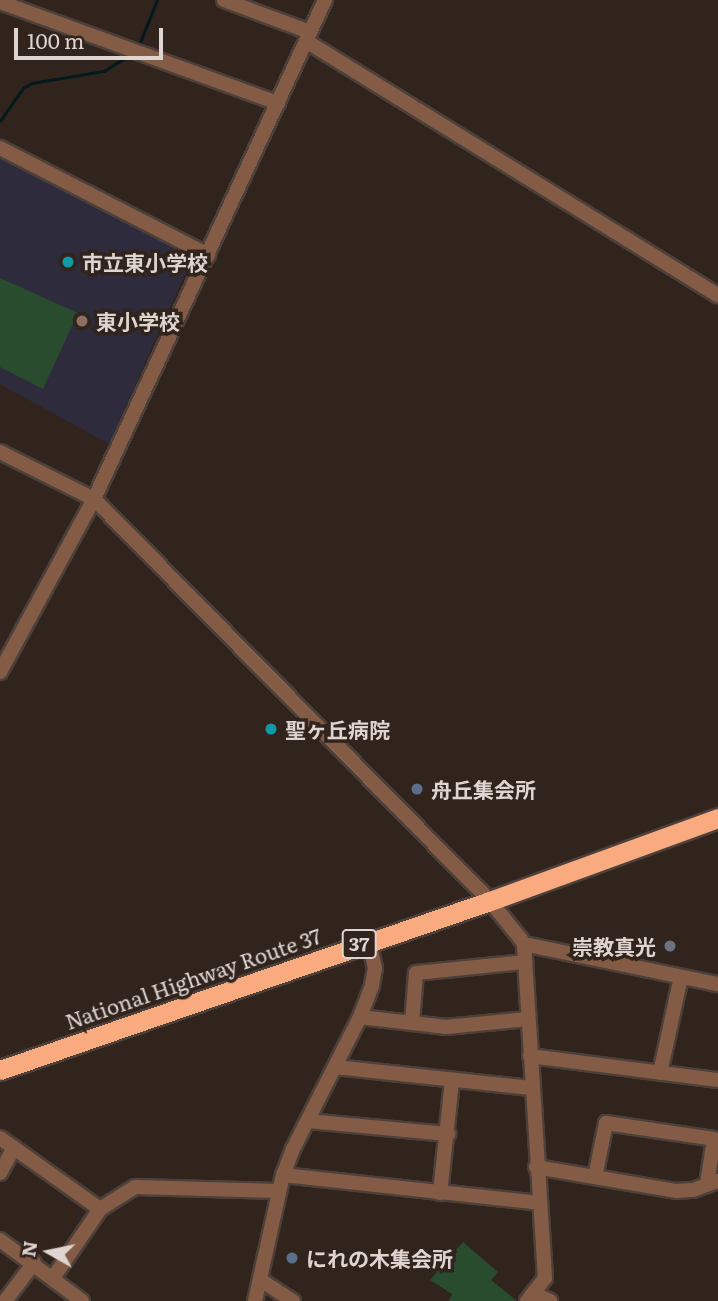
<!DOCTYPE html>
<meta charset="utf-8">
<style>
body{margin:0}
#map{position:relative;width:718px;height:1301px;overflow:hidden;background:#31241d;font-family:Literata,"Noto Sans JP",serif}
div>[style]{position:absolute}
.education>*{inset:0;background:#2e2c3c}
.green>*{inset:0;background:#294b2e}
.stream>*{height:2.5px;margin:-1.25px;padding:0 1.25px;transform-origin:1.25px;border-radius:1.25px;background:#02191e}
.roads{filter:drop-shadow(2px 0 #4d403a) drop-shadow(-2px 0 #4d403a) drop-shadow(0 2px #4d403a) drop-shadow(0 -2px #4d403a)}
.minor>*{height:14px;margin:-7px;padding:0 7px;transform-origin:7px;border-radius:7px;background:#845c46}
.highway>*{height:19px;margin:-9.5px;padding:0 9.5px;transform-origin:9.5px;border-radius:9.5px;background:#faaa7f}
.dots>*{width:19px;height:19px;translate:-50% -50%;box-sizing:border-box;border:4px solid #31241d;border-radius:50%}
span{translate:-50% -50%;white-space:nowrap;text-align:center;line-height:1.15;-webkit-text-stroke:7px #31241d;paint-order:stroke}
.shield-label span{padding:2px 5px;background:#31241d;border:2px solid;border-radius:5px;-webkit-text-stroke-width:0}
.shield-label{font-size:19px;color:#ded5d1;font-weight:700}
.poi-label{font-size:21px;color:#ded5d1;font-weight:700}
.left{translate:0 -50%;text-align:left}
.right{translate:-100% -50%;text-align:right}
.street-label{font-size:21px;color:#ded5d1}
.north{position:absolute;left:14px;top:1217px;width:70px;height:70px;-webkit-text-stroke:5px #31241d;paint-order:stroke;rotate:279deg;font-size:19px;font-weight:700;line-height:28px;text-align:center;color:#ded5d1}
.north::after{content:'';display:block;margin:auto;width:24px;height:32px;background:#ded5d1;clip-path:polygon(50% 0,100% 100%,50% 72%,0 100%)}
.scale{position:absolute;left:14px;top:28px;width:149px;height:32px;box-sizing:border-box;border:4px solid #ded5d1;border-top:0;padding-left:9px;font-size:21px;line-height:24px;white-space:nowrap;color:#ded5d1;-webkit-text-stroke:5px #31241d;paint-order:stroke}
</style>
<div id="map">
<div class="education">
<div style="clip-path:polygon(0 155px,191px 250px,192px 258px,109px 444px,0 384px)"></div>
</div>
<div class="green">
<div style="clip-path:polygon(0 278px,78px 313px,43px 389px,0 367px)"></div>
<div style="clip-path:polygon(463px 1242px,498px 1272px,491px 1280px,517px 1301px,449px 1301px,452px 1294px,430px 1280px)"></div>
</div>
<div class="stream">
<div style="left:139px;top:45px;width:48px;rotate:-68.2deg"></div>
<div style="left:0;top:121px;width:40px;rotate:-55.1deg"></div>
<div style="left:23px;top:88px;width:10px;rotate:-29deg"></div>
<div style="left:32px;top:83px;width:73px;rotate:-9.5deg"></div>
<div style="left:104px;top:71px;width:31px;rotate:-32deg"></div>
</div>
<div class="roads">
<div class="minor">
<div style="left:224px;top:0;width:92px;rotate:20.4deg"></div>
<div style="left:0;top:2px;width:296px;rotate:20deg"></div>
<div style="left:306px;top:41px;width:484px;rotate:31.7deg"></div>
<div style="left:0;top:148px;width:234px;rotate:27.2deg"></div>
<div style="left:0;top:452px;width:105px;rotate:26.6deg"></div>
<div style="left:94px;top:499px;width:14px;rotate:45deg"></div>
<div style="left:104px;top:509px;width:550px;rotate:45.44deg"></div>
<div style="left:490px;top:901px;width:48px;rotate:51deg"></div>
<div style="left:520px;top:938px;width:7px;rotate:56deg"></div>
<div style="left:524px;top:944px;width:335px;rotate:86.4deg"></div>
<div style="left:545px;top:1278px;width:29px;rotate:128deg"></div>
<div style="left:0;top:672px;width:197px;rotate:-61.5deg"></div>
<div style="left:94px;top:499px;width:550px;rotate:-65.16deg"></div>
<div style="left:524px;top:944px;width:198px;rotate:11.7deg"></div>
<div style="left:360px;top:1017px;width:87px;rotate:6.6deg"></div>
<div style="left:446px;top:1027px;width:82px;rotate:-5.6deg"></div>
<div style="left:412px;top:1022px;width:49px;rotate:-85.3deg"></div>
<div style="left:416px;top:973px;width:110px;rotate:-5.8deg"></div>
<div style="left:530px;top:1056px;width:190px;rotate:7.3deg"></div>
<div style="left:335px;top:1067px;width:197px;rotate:6.1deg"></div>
<div style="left:660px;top:1073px;width:98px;rotate:-77.7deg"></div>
<div style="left:308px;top:1121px;width:141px;rotate:5.3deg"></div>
<div style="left:0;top:1138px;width:123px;rotate:35.4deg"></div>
<div style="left:536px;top:1167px;width:143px;rotate:9.7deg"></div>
<div style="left:677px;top:1191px;width:16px;rotate:-4deg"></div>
<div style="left:693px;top:1190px;width:27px;rotate:-20deg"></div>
<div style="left:0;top:1173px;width:29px;rotate:-61deg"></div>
<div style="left:283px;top:1175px;width:258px;rotate:6.2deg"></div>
<div style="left:595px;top:1177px;width:55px;rotate:-78.5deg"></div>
<div style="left:606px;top:1123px;width:109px;rotate:8.4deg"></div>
<div style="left:714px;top:1139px;width:46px;rotate:98.8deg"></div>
<div style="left:440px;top:1193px;width:114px;rotate:-83.9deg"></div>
<div style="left:0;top:1240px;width:102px;rotate:36.6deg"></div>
<div style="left:53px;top:1278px;width:83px;rotate:-55.7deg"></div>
<div style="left:100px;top:1209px;width:41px;rotate:-32.2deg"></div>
<div style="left:135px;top:1187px;width:143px;rotate:1.6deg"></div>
<div style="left:262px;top:1281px;width:37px;rotate:33deg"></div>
<div style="left:533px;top:1293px;width:19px;rotate:25deg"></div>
<div style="left:5px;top:1301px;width:48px;rotate:-52.7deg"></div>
<div style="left:255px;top:1301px;width:129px;rotate:-77.5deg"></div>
<div style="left:283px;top:1175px;width:28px;rotate:-69deg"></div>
<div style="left:293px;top:1149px;width:148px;rotate:-63.1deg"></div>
<div style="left:360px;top:1017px;width:34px;rotate:-69deg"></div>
<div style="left:372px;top:985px;width:17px;rotate:-80deg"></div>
<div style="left:375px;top:968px;width:28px;rotate:-103deg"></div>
</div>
<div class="highway">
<div style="left:0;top:1070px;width:518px;rotate:-19.03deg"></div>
<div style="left:490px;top:901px;width:243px;rotate:-20deg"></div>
</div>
</div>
<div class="dots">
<div style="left:68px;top:262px;background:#0f9aa8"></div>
<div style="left:82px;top:321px;background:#8d6e63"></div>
<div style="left:271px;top:729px;background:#0f9aa8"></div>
<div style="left:417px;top:789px;background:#5c6f8a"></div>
<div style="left:670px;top:946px;background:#6b7280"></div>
<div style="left:292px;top:1258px;background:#5c6f8a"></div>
</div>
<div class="shield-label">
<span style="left:359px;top:944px">37</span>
</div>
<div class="poi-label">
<span class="left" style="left:82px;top:262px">市立東小学校</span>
<span class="left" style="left:96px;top:321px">東小学校</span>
<span class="left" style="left:285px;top:729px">聖ヶ丘病院</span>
<span class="left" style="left:431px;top:789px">舟丘集会所</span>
<span class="right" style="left:656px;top:946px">崇教真光</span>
<span class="left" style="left:306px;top:1258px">にれの木集会所</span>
</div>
<div class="street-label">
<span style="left:193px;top:978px;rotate:-19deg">National Highway Route 37</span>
</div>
<div class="north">N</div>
<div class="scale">100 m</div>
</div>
